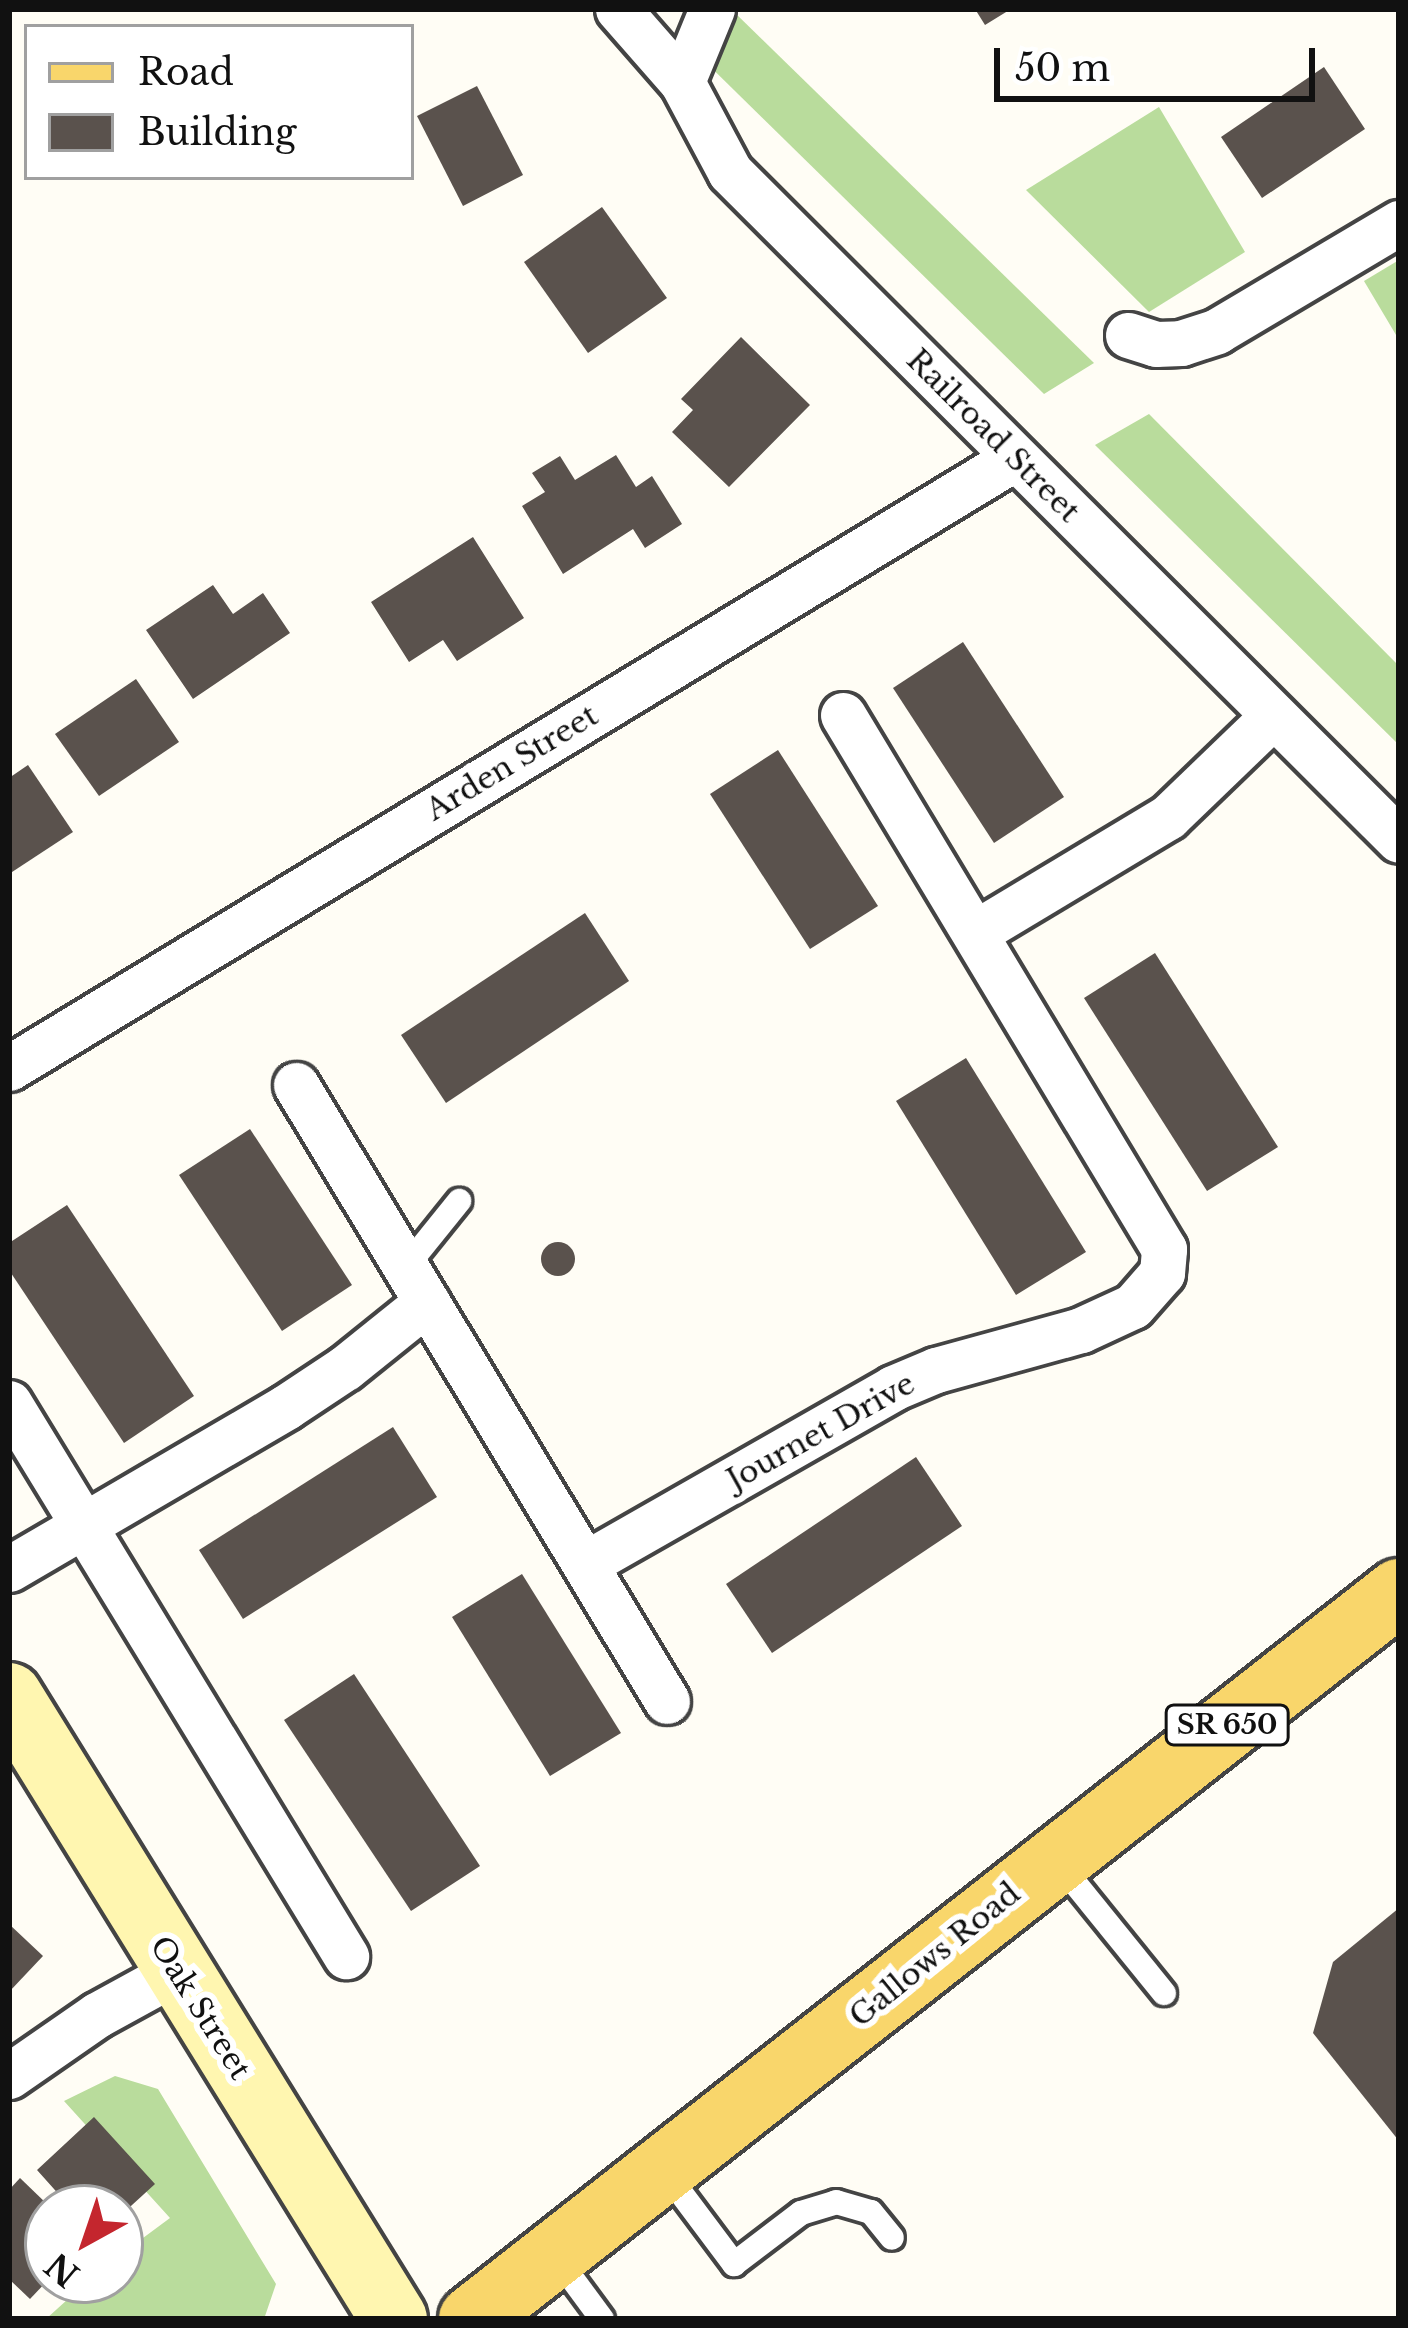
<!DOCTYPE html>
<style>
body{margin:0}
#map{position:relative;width:1408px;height:2328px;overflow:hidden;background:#fffdf5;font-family:"Libre Baskerville",serif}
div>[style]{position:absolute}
.forest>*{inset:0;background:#b9dc9c}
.building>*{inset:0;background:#5a524d}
.round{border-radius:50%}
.roads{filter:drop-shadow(3px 0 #444) drop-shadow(-3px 0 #444) drop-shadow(0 3px #444) drop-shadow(0 -3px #444)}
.lane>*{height:24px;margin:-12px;padding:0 12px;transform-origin:12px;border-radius:12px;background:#fff}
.street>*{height:45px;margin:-22.5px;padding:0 22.5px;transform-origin:22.5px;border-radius:22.5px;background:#fff}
.secondary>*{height:66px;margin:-33px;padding:0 33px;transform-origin:33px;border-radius:33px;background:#fff6b0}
.primary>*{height:66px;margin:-33px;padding:0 33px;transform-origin:33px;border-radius:33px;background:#f9d66b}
span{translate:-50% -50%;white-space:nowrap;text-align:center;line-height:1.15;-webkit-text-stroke:12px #fff;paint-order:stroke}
.shield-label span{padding:3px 9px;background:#fff;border:3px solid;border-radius:9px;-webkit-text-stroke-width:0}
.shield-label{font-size:27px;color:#111;font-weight:700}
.street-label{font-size:30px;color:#111}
.frame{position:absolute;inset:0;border:12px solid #111;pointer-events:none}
.legend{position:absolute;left:24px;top:24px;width:390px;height:156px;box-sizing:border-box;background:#fff;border:3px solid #a0a0a0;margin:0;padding:15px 21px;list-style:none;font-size:36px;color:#111}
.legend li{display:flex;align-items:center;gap:24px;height:60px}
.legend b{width:60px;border:3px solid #a0a0a0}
.north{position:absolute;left:24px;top:2184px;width:120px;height:120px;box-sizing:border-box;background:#fff;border:3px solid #a0a0a0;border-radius:50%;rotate:220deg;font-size:33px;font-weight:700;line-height:48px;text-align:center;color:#111}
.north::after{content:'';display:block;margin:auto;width:42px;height:54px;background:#c4262e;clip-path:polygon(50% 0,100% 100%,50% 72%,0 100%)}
.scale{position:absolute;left:994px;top:48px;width:321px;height:54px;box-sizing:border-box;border:6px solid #111;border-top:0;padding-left:15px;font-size:36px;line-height:42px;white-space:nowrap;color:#111;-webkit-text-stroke:9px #fff;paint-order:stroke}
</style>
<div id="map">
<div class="forest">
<div style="clip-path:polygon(731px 9px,1094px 363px,1044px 394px,681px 38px)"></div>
<div style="clip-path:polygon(1159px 107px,1245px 252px,1149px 312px,1026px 190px)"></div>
<div style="clip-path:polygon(1399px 260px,1399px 340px,1364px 281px)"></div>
<div style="clip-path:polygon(1149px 414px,1399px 666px,1399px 745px,1095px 445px)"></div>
<div style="clip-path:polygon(115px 2076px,158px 2089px,276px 2284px,264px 2319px,46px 2319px,89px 2280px,120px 2280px,120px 2255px,170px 2218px,64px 2101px)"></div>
</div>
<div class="building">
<div style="clip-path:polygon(975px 9px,1011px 9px,985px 25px)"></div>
<div style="clip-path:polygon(1324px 67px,1365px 129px,1262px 198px,1221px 137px)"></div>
<div style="clip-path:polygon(477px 86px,523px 175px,463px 206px,417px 116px)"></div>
<div style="clip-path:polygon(602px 207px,667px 298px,588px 353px,524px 262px)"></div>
<div style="clip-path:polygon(741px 337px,810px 405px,729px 487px,672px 432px,693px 410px,681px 399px)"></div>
<div style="clip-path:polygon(616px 455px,636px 487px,652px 476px,682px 524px,645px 548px,633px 529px,563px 574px,522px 506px,545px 492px,532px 473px,560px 456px,575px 480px)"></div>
<div style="clip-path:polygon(473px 537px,524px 618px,457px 661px,443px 640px,409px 662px,371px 602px)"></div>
<div style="clip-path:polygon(213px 585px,233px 614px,263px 593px,290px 633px,193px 699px,146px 630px)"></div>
<div style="clip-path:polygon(963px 642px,1064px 797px,994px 843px,893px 688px)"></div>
<div style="clip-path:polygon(136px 679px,179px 742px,99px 796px,55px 734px)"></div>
<div style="clip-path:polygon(778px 750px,878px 906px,810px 949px,710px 794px)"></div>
<div style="clip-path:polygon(28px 765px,73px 832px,9px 874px,9px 778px)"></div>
<div style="clip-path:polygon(585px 913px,629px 981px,446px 1103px,401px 1035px)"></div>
<div style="clip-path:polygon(1155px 953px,1278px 1147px,1207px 1191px,1084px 998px)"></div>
<div style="clip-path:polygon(966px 1058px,1086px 1252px,1016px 1295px,896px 1101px)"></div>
<div style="clip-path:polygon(250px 1129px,352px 1285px,282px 1331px,179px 1175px)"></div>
<div style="clip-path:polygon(67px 1205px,194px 1396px,124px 1443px,9px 1270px,9px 1243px)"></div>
<div class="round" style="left:541px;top:1242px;width:34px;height:34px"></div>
<div style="clip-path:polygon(393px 1427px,437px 1497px,243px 1619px,199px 1550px)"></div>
<div style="clip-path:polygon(916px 1457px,962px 1526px,772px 1653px,726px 1584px)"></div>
<div style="clip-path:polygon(522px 1574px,621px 1733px,550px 1776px,452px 1617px)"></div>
<div style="clip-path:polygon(354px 1674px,480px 1866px,411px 1911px,284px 1720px)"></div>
<div style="clip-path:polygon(1399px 1908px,1399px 2141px,1313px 2033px,1333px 1962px)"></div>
<div style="clip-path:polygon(9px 1924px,43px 1956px,9px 1992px)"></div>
<div style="clip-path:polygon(94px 2117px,155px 2184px,120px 2216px,120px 2208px,71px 2208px,37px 2170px)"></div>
<div style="clip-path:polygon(20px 2178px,48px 2205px,48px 2280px,30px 2299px,9px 2279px,9px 2190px)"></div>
</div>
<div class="roads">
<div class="lane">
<div style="left:406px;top:1267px;width:85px;rotate:-51.2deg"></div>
<div style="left:1057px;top:1861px;width:170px;rotate:51deg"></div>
<div style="left:663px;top:2169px;width:119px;rotate:53.2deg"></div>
<div style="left:734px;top:2264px;width:84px;rotate:-37.3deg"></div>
<div style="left:801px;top:2213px;width:37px;rotate:-17deg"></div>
<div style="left:836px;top:2202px;width:36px;rotate:16deg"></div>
<div style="left:871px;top:2212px;width:33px;rotate:51deg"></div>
<div style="left:557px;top:2258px;width:76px;rotate:53.6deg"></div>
</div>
<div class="street">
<div style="left:618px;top:9px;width:97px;rotate:48.8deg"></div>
<div style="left:682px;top:82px;width:102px;rotate:61.9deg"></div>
<div style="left:730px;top:172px;width:945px;rotate:44.96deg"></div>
<div style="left:682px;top:82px;width:79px;rotate:-67.7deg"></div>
<div style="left:1128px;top:335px;width:29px;rotate:18deg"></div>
<div style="left:1156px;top:344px;width:25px;rotate:-2deg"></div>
<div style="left:1181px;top:343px;width:38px;rotate:-18deg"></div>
<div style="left:1217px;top:331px;width:212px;rotate:-30.7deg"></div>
<div style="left:975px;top:933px;width:225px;rotate:-31deg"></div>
<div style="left:1168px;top:817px;width:146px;rotate:-43.9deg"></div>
<div style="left:9px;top:1068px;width:1176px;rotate:-31.23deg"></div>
<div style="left:296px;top:1085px;width:719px;rotate:58.94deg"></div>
<div style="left:9px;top:1403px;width:648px;rotate:58.64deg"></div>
<div style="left:585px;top:1564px;width:355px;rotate:-29.7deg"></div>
<div style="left:893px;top:1388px;width:47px;rotate:-22.7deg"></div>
<div style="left:936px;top:1370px;width:150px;rotate:-15.4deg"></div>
<div style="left:1081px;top:1330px;width:57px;rotate:-24.8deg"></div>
<div style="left:1133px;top:1306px;width:44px;rotate:-48.7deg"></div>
<div style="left:1162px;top:1273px;width:24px;rotate:-85deg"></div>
<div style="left:1164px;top:1249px;width:623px;rotate:-121.01deg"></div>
<div style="left:9px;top:1569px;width:321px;rotate:-30.3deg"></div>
<div style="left:286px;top:1407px;width:71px;rotate:-33.5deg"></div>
<div style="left:345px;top:1368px;width:105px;rotate:-38.8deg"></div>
<div style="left:9px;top:2076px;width:107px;rotate:-34.7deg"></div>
<div style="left:97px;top:2015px;width:91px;rotate:-28.8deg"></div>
</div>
<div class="secondary">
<div style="left:9px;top:1696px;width:732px;rotate:58.28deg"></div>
</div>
<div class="primary">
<div style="left:472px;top:2319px;width:1178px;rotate:-38.11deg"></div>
</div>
</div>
<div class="shield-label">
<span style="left:1227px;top:1725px">SR 650</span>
</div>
<div class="street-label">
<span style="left:993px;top:436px;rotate:45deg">Railroad Street</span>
<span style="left:512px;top:763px;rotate:-31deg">Arden Street</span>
<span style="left:821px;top:1432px;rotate:-29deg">Journet Drive</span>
<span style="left:935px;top:1955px;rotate:-39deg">Gallows Road</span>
<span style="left:200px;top:2008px;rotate:58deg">Oak Street</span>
</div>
<div class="frame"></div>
<ul class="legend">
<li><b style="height:15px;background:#f9d66b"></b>Road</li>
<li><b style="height:33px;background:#5a524d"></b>Building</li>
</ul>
<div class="north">N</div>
<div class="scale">50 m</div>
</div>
